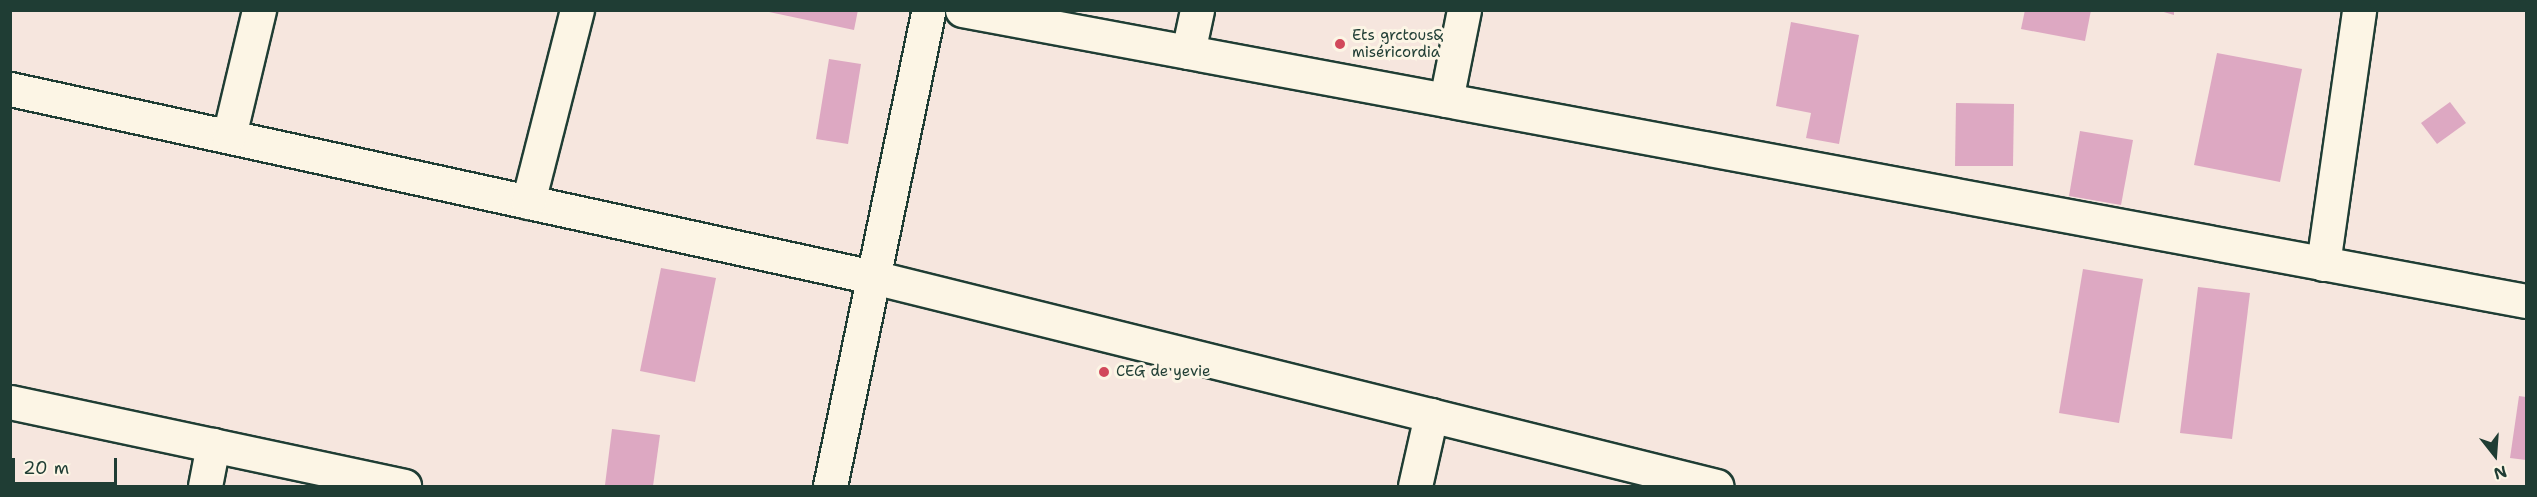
<!DOCTYPE html>
<meta charset="utf-8">
<style>
body{margin:0}
#map{position:relative;width:2537px;height:497px;overflow:hidden;background:#f6e6de;font-family:"Shantell Sans",sans-serif}
div>[style]{position:absolute}
.building>*{inset:0;background:#dda8c2}
.roads{filter:drop-shadow(2px 0 #1f3d34) drop-shadow(-2px 0 #1f3d34) drop-shadow(0 2px #1f3d34) drop-shadow(0 -2px #1f3d34)}
.street>*{height:33px;margin:-16.5px;padding:0 16.5px;transform-origin:16.5px;border-radius:16.5px;background:#fcf5e5}
.dots>*{width:16px;height:16px;translate:-50% -50%;box-sizing:border-box;border:3px solid #fcf5e5;border-radius:50%}
span{translate:-50% -50%;white-space:nowrap;text-align:center;line-height:1.15;-webkit-text-stroke:6px #fcf5e5;paint-order:stroke}
.poi-label{font-size:15px;color:#1f3d34}
.left{translate:0 -50%;text-align:left}
.frame{position:absolute;inset:0;border:12px solid #1f3d34;pointer-events:none}
.north{position:absolute;left:2465px;top:425px;width:60px;height:60px;-webkit-text-stroke:4px #fcf5e5;paint-order:stroke;rotate:163deg;font-size:16px;font-weight:700;line-height:24px;text-align:center;color:#1f3d34}
.north::after{content:'';display:block;margin:auto;width:21px;height:27px;background:#1f3d34;clip-path:polygon(50% 0,100% 100%,50% 72%,0 100%)}
.scale{position:absolute;left:12px;top:458px;width:105px;height:27px;box-sizing:border-box;border:3px solid #1f3d34;border-top:0;padding-left:8px;font-size:18px;line-height:21px;white-space:nowrap;color:#1f3d34;-webkit-text-stroke:4px #fcf5e5;paint-order:stroke}
</style>
<div id="map">
<div class="building">
<div style="clip-path:polygon(760px 10px,858px 10px,854px 30px)"></div>
<div style="clip-path:polygon(2025px 10px,2091px 10px,2085px 41px,2021px 29px)"></div>
<div style="clip-path:polygon(2157px 10px,2174px 10px,2174px 15px)"></div>
<div style="clip-path:polygon(1791px 22px,1859px 35px,1839px 144px,1806px 138px,1811px 113px,1776px 106px)"></div>
<div style="clip-path:polygon(2217px 53px,2302px 69px,2280px 182px,2194px 165px)"></div>
<div style="clip-path:polygon(829px 59px,861px 64px,848px 144px,816px 139px)"></div>
<div style="clip-path:polygon(2450px 102px,2466px 123px,2437px 144px,2421px 123px)"></div>
<div style="clip-path:polygon(1956px 103px,2014px 104px,2013px 166px,1955px 166px)"></div>
<div style="clip-path:polygon(2080px 131px,2133px 140px,2121px 205px,2069px 196px)"></div>
<div style="clip-path:polygon(661px 268px,716px 278px,695px 382px,640px 371px)"></div>
<div style="clip-path:polygon(2083px 269px,2143px 279px,2119px 423px,2059px 413px)"></div>
<div style="clip-path:polygon(2198px 287px,2250px 293px,2232px 439px,2180px 433px)"></div>
<div style="clip-path:polygon(2519px 396px,2526px 397px,2526px 460px,2510px 458px)"></div>
<div style="clip-path:polygon(612px 429px,660px 435px,653px 486px,605px 485px)"></div>
</div>
<div class="roads">
<div class="street">
<div style="left:962px;top:10px;width:1591px;rotate:10.54deg"></div>
<div style="left:1188px;top:52px;width:43px;rotate:-77.9deg"></div>
<div style="left:10px;top:89px;width:883px;rotate:12.29deg"></div>
<div style="left:873px;top:277px;width:869px;rotate:13.92deg"></div>
<div style="left:1446px;top:100px;width:92px;rotate:-78.7deg"></div>
<div style="left:229px;top:136px;width:130px;rotate:-76.6deg"></div>
<div style="left:528px;top:202px;width:198px;rotate:-75.7deg"></div>
<div style="left:2323px;top:264px;width:257px;rotate:-81.9deg"></div>
<div style="left:10px;top:402px;width:403px;rotate:12deg"></div>
<div style="left:205px;top:486px;width:42px;rotate:-79deg"></div>
<div style="left:830px;top:486px;width:486px;rotate:-78.3deg"></div>
<div style="left:1415px;top:486px;width:73px;rotate:-77.3deg"></div>
</div>
</div>
<div class="dots">
<div style="left:1340px;top:44px;background:#d1495b"></div>
<div style="left:1104px;top:372px;background:#d1495b"></div>
</div>
<div class="poi-label">
<span class="left" style="left:1352px;top:44px">Ets grctous&amp;<br>miséricordia</span>
<span class="left" style="left:1116px;top:372px">CEG de yevie</span>
</div>
<div class="frame"></div>
<div class="north">N</div>
<div class="scale">20 m</div>
</div>
